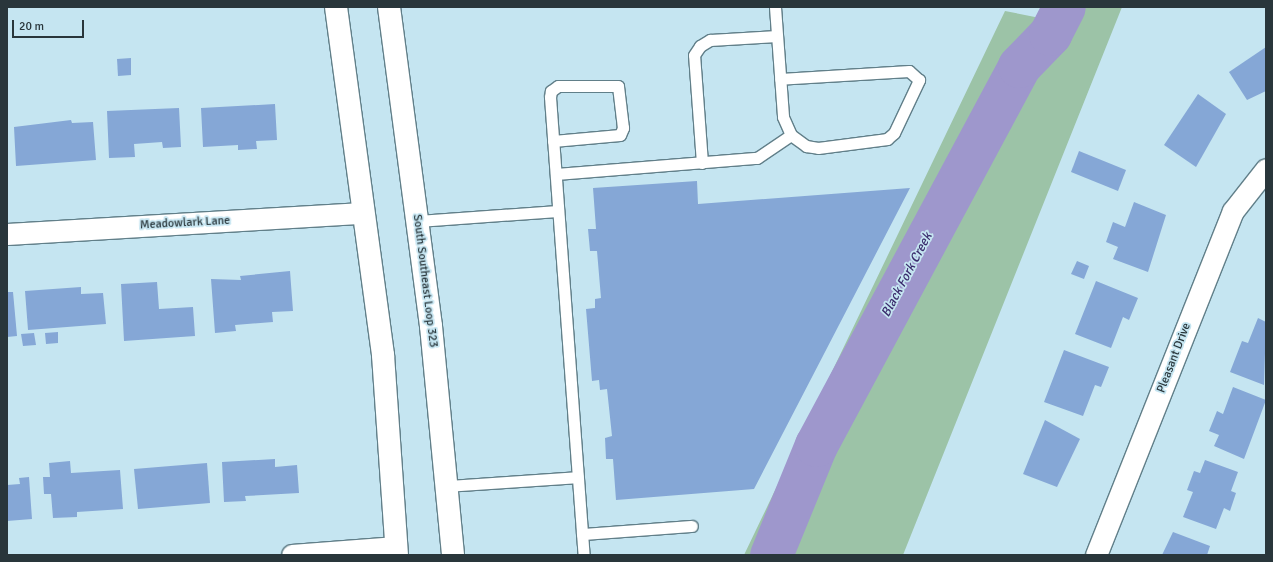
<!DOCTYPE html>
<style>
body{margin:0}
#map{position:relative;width:1273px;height:562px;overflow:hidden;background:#c5e5f1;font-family:Signika,sans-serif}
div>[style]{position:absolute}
.green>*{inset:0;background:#9cc3a7}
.river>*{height:43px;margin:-21.5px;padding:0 21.5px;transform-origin:21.5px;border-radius:21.5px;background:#9e97cc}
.building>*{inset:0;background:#85a7d6}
.roads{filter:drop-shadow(1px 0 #617f89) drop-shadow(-1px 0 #617f89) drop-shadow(0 1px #617f89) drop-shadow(0 -1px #617f89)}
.lane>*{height:11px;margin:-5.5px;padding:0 5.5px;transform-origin:5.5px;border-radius:5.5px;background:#fff}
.street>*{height:21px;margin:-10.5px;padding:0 10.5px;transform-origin:10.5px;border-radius:10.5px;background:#fff}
.highway>*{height:22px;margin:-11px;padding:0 11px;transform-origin:11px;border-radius:11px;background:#fff}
span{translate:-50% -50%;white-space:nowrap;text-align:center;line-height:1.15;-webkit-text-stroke:3.5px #c5e5f1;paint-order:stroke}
.street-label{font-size:12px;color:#29363b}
.water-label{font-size:13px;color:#3a2b6c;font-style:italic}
.frame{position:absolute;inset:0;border:8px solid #29363b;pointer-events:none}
.scale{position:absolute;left:12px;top:20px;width:72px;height:18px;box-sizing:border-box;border:2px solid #29363b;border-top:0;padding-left:5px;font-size:12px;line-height:14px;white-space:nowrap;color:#29363b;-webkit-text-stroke:3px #c5e5f1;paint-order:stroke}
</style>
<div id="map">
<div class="green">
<div style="clip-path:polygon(1043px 7px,1122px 7px,903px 555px,744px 555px,1005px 11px,1040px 18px)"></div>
</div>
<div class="river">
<div style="left:771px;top:555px;width:119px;rotate:-67.8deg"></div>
<div style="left:816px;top:445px;width:430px;rotate:-61.8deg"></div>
<div style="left:1019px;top:66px;width:45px;rotate:-45.9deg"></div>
<div style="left:1050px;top:34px;width:30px;rotate:-63deg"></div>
</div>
<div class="building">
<div style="clip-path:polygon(1266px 47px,1266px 91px,1247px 100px,1229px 72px)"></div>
<div style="clip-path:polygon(131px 58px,131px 75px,118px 76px,117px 59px)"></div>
<div style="clip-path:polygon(1198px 94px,1226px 114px,1196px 167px,1164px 145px)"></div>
<div style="clip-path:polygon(275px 104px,277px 140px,256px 141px,257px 149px,238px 150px,238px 145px,203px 147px,201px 108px)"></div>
<div style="clip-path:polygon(179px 108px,181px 147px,163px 148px,162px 142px,134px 144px,135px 157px,109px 158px,107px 111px)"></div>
<div style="clip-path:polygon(71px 120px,72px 123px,93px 122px,96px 160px,16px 166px,14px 127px)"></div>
<div style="clip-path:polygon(1079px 151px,1126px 170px,1118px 191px,1071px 172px)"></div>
<div style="clip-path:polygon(697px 181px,698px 204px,910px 188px,754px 489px,616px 500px,613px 459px,606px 459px,605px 438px,612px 436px,607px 389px,600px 390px,599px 380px,592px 381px,586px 309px,595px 308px,595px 299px,601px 298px,597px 251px,590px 251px,588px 229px,596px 229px,593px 188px)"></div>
<div style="clip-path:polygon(1134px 202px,1166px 215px,1148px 272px,1113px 259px,1118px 247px,1106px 242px,1113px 222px,1125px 227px)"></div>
<div style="clip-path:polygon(1077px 261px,1089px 266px,1084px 279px,1071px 274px)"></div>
<div style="clip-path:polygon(290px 271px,293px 311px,272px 312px,273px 322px,235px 325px,236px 331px,215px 333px,211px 279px,241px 280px,240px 276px)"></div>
<div style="clip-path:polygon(1096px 281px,1138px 298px,1129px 320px,1123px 317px,1111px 348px,1075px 334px)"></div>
<div style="clip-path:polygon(157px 282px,159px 309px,193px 307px,195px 336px,124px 341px,121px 284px)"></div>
<div style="clip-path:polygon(81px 287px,81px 294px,103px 293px,106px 324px,28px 330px,25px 291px)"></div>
<div style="clip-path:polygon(7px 292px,13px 292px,17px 336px,7px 337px)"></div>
<div style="clip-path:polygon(1258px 318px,1266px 322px,1264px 385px,1230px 372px,1242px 341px,1248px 343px)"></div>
<div style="clip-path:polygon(58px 332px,58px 343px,46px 344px,45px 333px)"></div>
<div style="clip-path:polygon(34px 333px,36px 345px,23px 346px,21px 334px)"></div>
<div style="clip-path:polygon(1064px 350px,1109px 367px,1101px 387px,1095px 385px,1083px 416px,1044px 402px)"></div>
<div style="clip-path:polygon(1233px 387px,1266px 400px,1244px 459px,1214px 446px,1219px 435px,1209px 431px,1217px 411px,1223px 414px)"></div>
<div style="clip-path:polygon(1045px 420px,1080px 439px,1057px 487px,1023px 474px)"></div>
<div style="clip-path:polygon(275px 459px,275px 467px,297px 465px,299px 493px,245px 496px,246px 501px,224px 502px,222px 462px)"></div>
<div style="clip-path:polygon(1205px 460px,1238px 472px,1231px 491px,1236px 493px,1230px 511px,1224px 508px,1216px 529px,1183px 517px,1193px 492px,1187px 490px,1194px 471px,1200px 473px)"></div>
<div style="clip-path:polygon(70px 461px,71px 473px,120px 470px,123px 509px,77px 512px,77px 517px,53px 518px,51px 494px,44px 494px,43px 477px,50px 477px,49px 463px)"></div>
<div style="clip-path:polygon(207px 463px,210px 503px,138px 509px,134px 469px)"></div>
<div style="clip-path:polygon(29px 477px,32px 519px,7px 521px,7px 485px,20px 484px,19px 478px)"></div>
<div style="clip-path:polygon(1173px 532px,1210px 546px,1207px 555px,1162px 555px)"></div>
</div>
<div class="roads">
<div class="lane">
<div style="left:775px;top:7px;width:110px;rotate:85.8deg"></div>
<div style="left:783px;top:117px;width:20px;rotate:66deg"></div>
<div style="left:791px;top:135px;width:19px;rotate:36deg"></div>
<div style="left:806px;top:146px;width:12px;rotate:9deg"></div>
<div style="left:818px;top:148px;width:70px;rotate:-7.4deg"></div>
<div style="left:887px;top:139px;width:9px;rotate:-41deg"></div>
<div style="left:894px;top:133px;width:59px;rotate:-64.7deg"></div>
<div style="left:919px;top:80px;width:13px;rotate:-138deg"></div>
<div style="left:909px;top:71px;width:129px;rotate:176.5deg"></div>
<div style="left:553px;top:141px;width:67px;rotate:-5.1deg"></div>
<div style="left:620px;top:135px;width:8px;rotate:-67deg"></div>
<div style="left:623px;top:128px;width:42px;rotate:-96.8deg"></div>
<div style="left:618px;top:86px;width:60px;rotate:180deg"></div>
<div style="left:558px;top:86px;width:9px;rotate:144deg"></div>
<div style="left:551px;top:91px;width:6px;rotate:99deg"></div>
<div style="left:550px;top:97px;width:459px;rotate:85.8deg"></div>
<div style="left:702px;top:163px;width:108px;rotate:-94.2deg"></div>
<div style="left:694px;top:55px;width:11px;rotate:-56deg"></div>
<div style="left:700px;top:46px;width:12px;rotate:-31deg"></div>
<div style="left:710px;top:40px;width:67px;rotate:-3.4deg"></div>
<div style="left:556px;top:174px;width:202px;rotate:-4.6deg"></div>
<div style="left:757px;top:158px;width:41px;rotate:-34.1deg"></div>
<div style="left:418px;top:221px;width:140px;rotate:-4.1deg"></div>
<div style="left:447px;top:486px;width:131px;rotate:-3.9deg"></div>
<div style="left:582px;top:534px;width:110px;rotate:-4.2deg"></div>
</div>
<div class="street">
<div style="left:7px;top:234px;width:356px;rotate:-3.4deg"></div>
<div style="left:292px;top:555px;width:104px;rotate:-4.4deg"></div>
<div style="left:1096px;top:555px;width:370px;rotate:-68.3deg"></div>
<div style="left:1233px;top:211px;width:53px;rotate:-51.8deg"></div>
</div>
<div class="highway">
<div style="left:336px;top:7px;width:351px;rotate:82.3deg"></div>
<div style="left:383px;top:355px;width:200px;rotate:86deg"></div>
<div style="left:389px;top:7px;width:322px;rotate:82.5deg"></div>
<div style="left:431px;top:326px;width:230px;rotate:84.5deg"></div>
</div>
</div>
<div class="street-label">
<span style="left:185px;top:223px;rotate:-3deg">Meadowlark Lane</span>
<span style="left:425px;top:281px;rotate:83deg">South Southeast Loop 323</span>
<span style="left:1174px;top:358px;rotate:-69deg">Pleasant Drive</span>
</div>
<div class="water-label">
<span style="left:907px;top:275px;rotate:-62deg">Black Fork Creek</span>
</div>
<div class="frame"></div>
<div class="scale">20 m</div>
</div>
